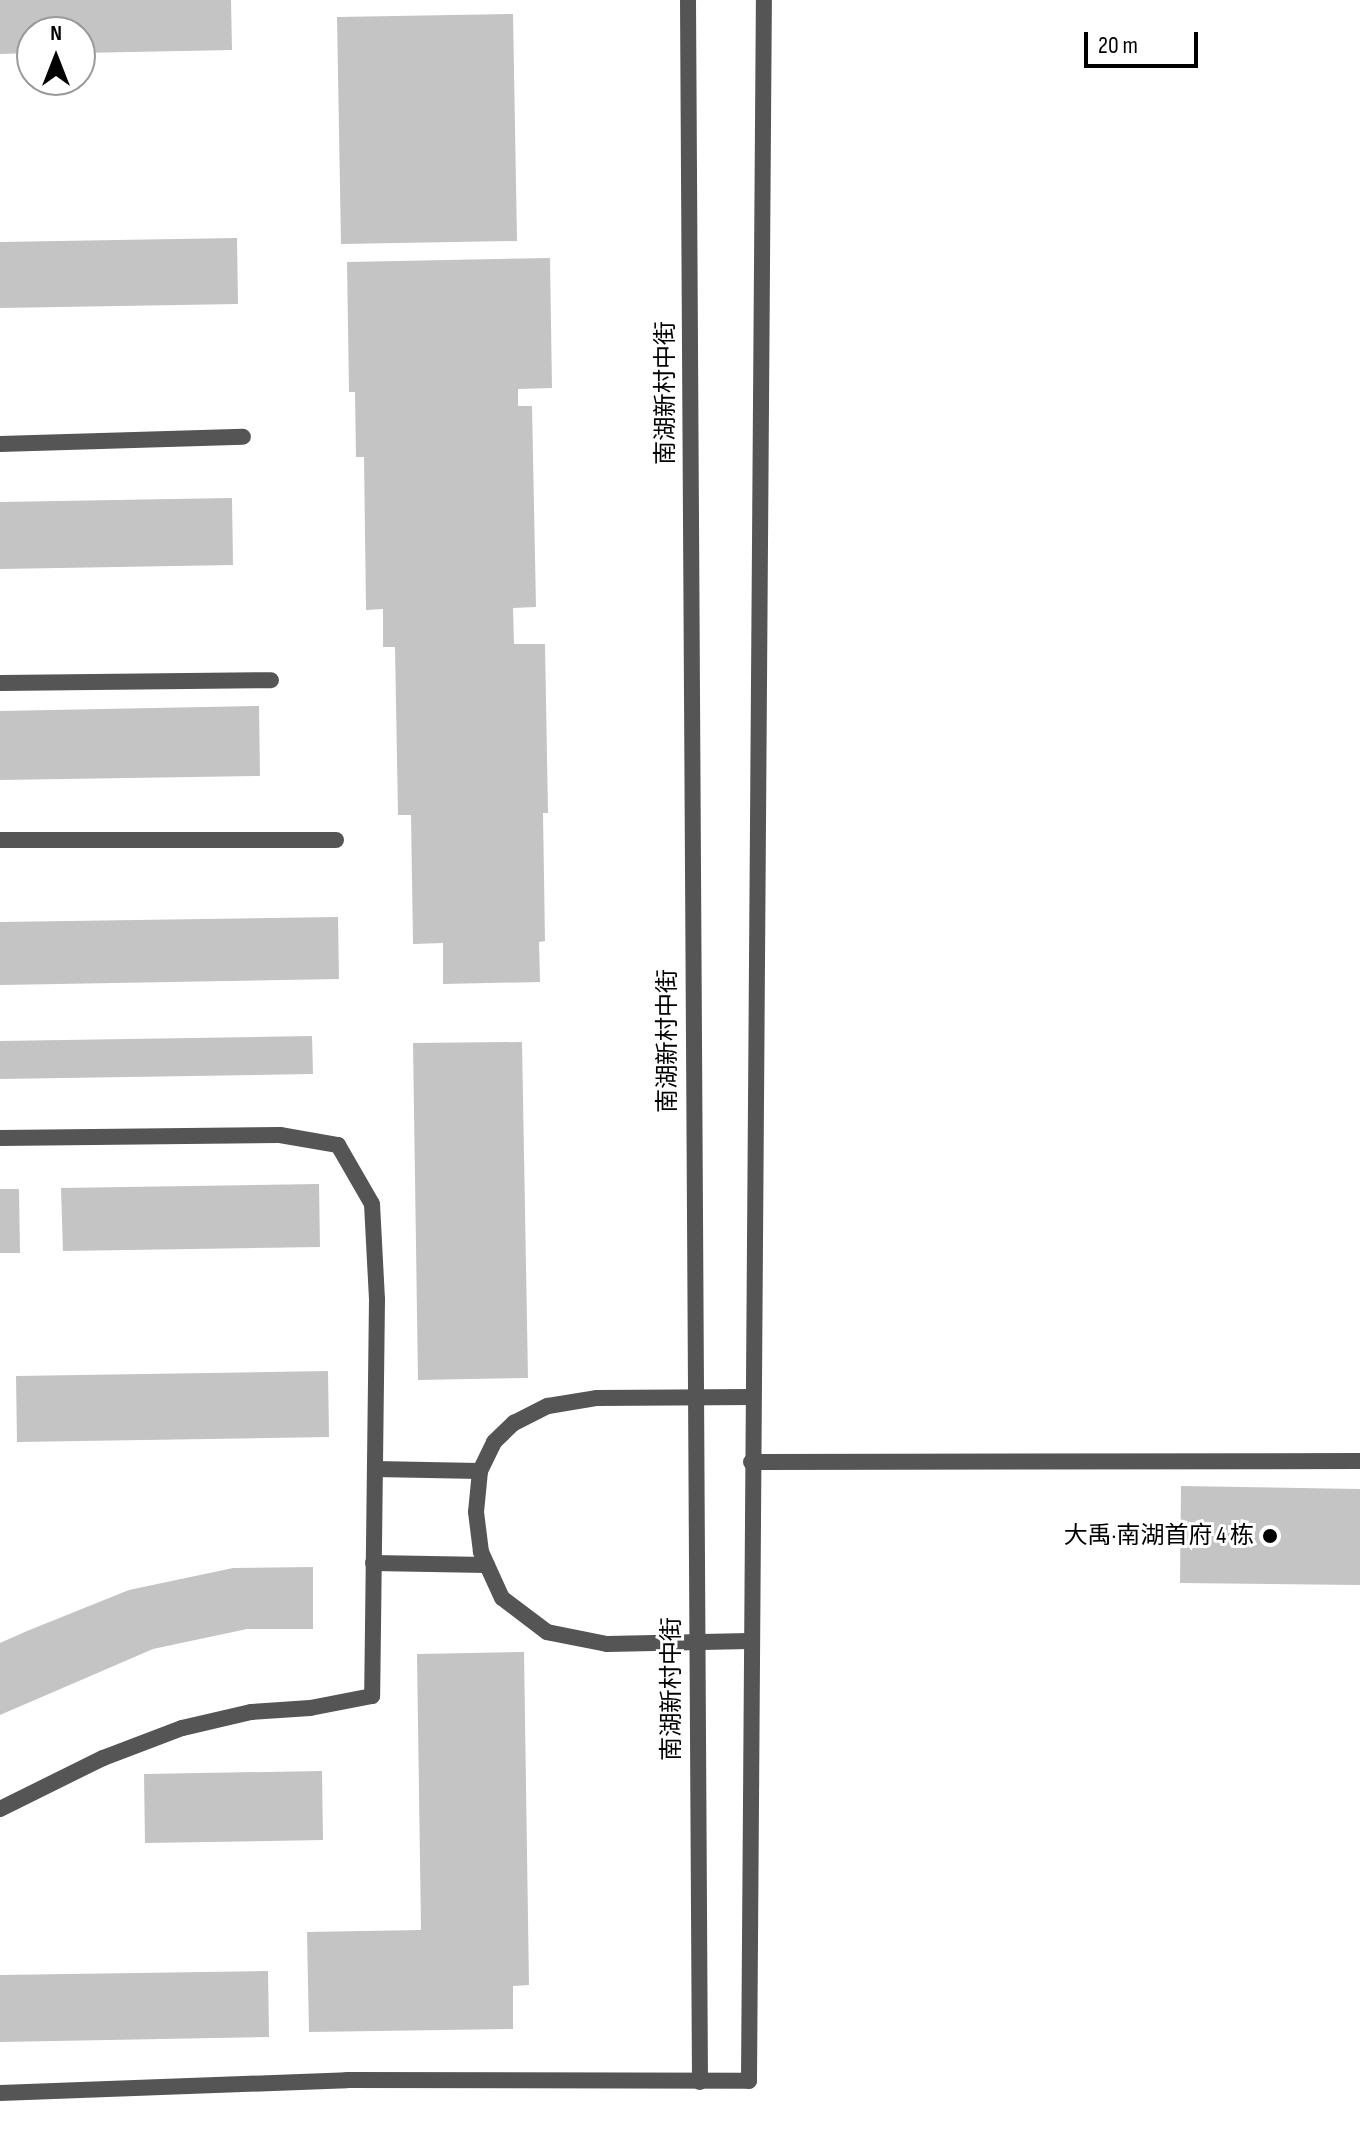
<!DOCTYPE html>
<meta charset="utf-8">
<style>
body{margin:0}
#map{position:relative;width:1360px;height:2142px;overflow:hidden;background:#fff;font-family:"Sofia Sans Condensed","Noto Sans SC",sans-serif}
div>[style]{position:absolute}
.building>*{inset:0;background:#c4c4c4}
.service>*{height:16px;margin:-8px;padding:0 8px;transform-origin:8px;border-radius:8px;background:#555}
.minor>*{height:16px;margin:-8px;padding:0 8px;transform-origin:8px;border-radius:8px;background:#555}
.tertiary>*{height:16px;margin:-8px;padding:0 8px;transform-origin:8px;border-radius:8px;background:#555}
.dots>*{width:22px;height:22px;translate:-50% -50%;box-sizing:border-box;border:4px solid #fff;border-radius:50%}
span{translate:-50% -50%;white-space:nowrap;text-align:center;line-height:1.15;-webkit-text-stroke:6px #fff;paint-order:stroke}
.street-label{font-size:24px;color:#000}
.poi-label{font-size:24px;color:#000}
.right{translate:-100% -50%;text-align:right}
.north{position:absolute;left:16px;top:16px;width:80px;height:80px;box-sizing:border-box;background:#fff;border:2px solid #999;border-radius:50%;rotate:0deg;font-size:22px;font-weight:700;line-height:32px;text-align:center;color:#000}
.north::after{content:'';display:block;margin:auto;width:28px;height:36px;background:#000;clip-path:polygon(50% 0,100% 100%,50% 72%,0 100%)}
.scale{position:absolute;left:1084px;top:32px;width:114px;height:36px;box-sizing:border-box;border:4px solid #000;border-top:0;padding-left:10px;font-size:24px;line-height:28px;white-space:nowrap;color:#000;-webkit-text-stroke:6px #fff;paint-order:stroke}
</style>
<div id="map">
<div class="building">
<div style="clip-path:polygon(0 0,231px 0,232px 50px,80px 53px,80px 32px,32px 32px,32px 53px,0 54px)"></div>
<div style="clip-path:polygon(513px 14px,517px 241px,341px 244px,337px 17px)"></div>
<div style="clip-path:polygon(237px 238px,238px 304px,0 308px,0 242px)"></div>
<div style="clip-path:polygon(550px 258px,552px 388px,518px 389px,518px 406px,532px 406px,536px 607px,513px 608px,514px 644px,545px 644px,548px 813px,543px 813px,545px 941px,539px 942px,540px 982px,443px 984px,443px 943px,413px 944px,411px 815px,398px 815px,395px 647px,383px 647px,383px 609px,366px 610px,364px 457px,356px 457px,355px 392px,349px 392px,347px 262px)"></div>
<div style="clip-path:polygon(232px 498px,233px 565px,0 569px,0 502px)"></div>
<div style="clip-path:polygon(259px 706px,260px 776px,0 780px,0 711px)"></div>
<div style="clip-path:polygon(338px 917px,339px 979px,0 985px,0 922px)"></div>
<div style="clip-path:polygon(312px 1036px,313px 1074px,0 1079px,0 1041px)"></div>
<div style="clip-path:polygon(522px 1042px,528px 1378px,418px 1380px,413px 1043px)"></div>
<div style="clip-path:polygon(319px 1184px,320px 1247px,63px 1251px,61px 1188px)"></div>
<div style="clip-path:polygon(0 1189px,19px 1189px,20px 1253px,0 1253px)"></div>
<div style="clip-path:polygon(328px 1371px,329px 1437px,17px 1442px,16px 1376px)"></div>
<div style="clip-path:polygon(1181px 1486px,1360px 1489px,1360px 1585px,1180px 1583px)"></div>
<div style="clip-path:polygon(313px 1567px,313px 1629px,247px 1629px,153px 1649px,0 1715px,0 1643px,27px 1631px,129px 1590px,233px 1568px)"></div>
<div style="clip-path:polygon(524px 1652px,529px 1985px,513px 1986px,513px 2029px,309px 2032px,307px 1932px,421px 1930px,417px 1654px)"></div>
<div style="clip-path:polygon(322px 1771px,323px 1840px,145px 1843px,144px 1774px)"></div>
<div style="clip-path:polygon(268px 1971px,269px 2037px,0 2042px,0 1975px)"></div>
</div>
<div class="service">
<div style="left:0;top:444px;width:243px;rotate:-1.7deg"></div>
<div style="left:0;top:683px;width:271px;rotate:-0.6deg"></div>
<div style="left:0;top:840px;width:336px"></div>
<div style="left:0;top:1138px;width:280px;rotate:-0.6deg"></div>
<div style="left:280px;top:1135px;width:59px;rotate:9.8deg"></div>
<div style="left:338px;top:1145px;width:68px;rotate:60deg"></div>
<div style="left:372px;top:1204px;width:95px;rotate:87deg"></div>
<div style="left:377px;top:1299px;width:397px;rotate:90.7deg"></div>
<div style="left:372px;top:1696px;width:63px;rotate:169deg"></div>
<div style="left:310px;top:1708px;width:59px;rotate:176.1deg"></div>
<div style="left:251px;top:1712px;width:71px;rotate:166.9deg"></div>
<div style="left:182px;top:1728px;width:85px;rotate:159.2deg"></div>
<div style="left:103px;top:1758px;width:115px;rotate:153.7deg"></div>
<div style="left:375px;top:1469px;width:105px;rotate:1.1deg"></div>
<div style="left:373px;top:1563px;width:114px;rotate:1deg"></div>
<div style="left:749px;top:1641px;width:142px;rotate:178.8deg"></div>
<div style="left:607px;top:1644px;width:61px;rotate:-168.7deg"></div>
<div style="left:547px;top:1632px;width:56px;rotate:-142.9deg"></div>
<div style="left:502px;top:1598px;width:51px;rotate:-114.5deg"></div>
<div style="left:481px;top:1552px;width:40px;rotate:-97.1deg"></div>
<div style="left:476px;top:1512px;width:41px;rotate:-84.4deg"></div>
<div style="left:480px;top:1471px;width:32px;rotate:-64deg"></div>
<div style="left:494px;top:1442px;width:28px;rotate:-44deg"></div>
<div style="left:514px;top:1423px;width:38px;rotate:-27deg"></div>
<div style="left:548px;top:1406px;width:50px;rotate:-9.3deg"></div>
<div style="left:597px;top:1398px;width:155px;rotate:-0.4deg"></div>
<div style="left:0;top:2093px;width:347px;rotate:-2.1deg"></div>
<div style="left:347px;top:2080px;width:402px;rotate:0.1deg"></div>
</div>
<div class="minor">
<div style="left:751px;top:1462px;width:609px;rotate:-0.09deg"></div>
</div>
<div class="tertiary">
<div style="left:688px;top:0;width:2082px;rotate:89.67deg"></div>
<div style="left:749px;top:2081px;width:2081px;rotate:-89.59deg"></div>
</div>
<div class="dots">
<div style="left:1270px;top:1536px;background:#000"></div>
</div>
<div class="street-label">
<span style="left:666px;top:393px;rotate:-90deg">南湖新村中街</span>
<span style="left:668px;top:1041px;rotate:-90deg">南湖新村中街</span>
<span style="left:672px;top:1689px;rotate:-90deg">南湖新村中街</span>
</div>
<div class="poi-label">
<span class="right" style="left:1254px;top:1536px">大禹·南湖首府 4 栋</span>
</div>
<div class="north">N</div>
<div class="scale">20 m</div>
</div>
